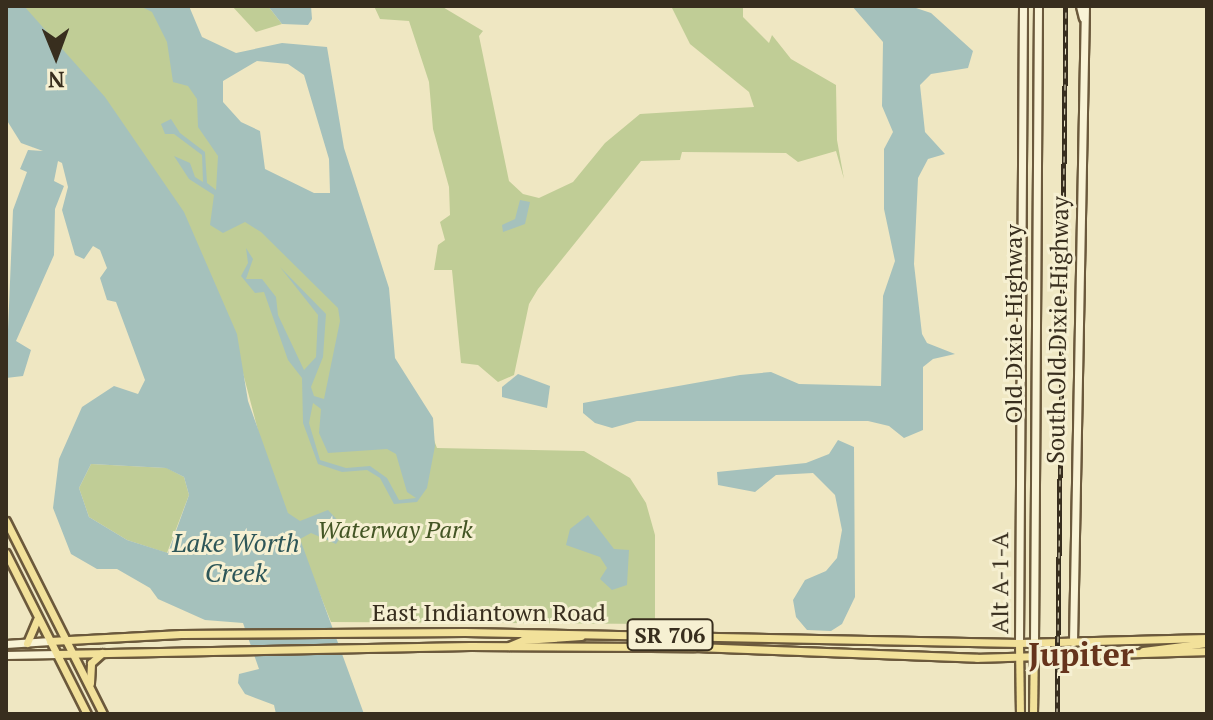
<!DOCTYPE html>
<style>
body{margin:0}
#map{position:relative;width:1213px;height:720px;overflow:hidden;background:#efe7c2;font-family:"PT Serif",serif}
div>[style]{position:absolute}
.green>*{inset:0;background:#c0cd96}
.water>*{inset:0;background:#a5c1bc}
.roads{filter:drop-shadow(2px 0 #6b593c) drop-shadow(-2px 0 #6b593c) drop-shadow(0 2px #6b593c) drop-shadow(0 -2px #6b593c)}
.secondary>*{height:7px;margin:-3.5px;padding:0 3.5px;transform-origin:3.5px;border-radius:3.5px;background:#f9f3d6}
.primary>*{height:7px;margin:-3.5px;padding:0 3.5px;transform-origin:3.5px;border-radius:3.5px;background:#f2e19a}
.rail>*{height:5px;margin-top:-2.5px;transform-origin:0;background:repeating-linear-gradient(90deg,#f6f0d2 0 6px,#382e1e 0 12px);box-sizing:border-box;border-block:2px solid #382e1e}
span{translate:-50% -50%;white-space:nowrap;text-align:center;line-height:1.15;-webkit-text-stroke:6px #f6f0d2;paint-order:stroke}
.shield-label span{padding:2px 6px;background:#f6f0d2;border:2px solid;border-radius:6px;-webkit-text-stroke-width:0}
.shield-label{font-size:22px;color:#382e1e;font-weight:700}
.street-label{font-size:24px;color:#382e1e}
.park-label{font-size:24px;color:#435524;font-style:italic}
.water-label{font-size:26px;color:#2d5658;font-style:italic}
.district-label{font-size:32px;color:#66341c;font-weight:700}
.frame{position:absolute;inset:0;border:8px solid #382e1e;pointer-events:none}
.north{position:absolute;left:16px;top:16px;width:80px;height:80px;-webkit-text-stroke:6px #f6f0d2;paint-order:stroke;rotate:179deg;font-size:22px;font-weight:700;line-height:32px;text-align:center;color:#382e1e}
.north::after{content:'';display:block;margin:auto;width:28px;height:36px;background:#382e1e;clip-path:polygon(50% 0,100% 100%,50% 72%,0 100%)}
</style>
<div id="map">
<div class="green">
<div style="clip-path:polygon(22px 6px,145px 6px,158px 12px,419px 402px,437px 448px,584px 451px,630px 478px,646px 503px,655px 535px,655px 624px,331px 622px,265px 457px,234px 339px)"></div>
<div style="clip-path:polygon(232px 6px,268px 6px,282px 24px,256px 32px)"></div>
<div style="clip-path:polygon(374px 6px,441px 6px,483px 31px,479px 36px,509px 181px,523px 194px,539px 198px,573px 182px,605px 143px,640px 114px,754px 107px,749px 92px,690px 44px,671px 6px,743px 6px,743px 17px,769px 43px,772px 35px,791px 59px,836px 85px,837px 140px,844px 179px,836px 151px,798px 162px,786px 153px,682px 152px,680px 160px,641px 161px,538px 289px,529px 304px,514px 375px,498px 382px,478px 365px,461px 363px,452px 270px,434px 270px,438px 245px,445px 240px,440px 222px,450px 215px,449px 187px,433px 129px,429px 82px,409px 21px,380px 19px)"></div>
<div style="clip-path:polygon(91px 464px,167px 468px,184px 477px,189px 495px,167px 553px,127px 540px,89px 517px,79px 488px)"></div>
</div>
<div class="water">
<div style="clip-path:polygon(evenodd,6px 6px,24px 6px,105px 97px,184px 212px,237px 334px,248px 401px,288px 513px,300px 521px,328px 510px,346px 529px,336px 544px,311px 533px,300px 539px,364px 714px,276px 714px,274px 705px,245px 694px,238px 683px,239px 674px,259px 669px,243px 623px,205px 620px,158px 599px,150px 588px,117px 569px,97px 569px,71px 554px,53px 508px,59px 459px,82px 407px,114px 386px,138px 394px,145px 380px,116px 302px,107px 300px,100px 278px,107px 268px,100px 250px,93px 246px,84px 259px,75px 255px,62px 210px,68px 187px,62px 163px,58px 161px,54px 181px,64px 186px,55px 209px,54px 255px,16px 341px,31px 350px,23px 376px,6px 378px,13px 210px,27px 172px,20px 169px,28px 150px,43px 151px,21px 143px,6px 119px,6px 6px,91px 464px,166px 468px,184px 477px,189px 495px,168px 553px,127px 540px,89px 517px,79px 488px,91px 464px)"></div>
<div style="clip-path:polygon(evenodd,140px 6px,189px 6px,202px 37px,236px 53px,282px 43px,327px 47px,344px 148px,389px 288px,395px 358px,433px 418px,435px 446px,427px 488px,417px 502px,394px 504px,380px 478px,367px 470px,342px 472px,318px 464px,303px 423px,302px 378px,288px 360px,264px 292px,255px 293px,241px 276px,248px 263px,246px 248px,253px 259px,246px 279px,262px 279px,276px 297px,278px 315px,304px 370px,316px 357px,318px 315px,280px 267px,326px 314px,323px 357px,311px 387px,314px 396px,324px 399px,340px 321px,338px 308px,261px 232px,245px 222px,223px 233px,210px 225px,214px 195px,189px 179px,174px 156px,190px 163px,195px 177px,203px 182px,202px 155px,174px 134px,165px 134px,161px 124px,171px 119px,180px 133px,205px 152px,207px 183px,216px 190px,218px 156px,198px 127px,197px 99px,188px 86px,173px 82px,167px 42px,152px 12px,140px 6px,257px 61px,288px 64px,304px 75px,329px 159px,330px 193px,314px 193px,265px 169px,260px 131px,241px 122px,223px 102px,223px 81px,257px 61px,140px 6px,313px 403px,321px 409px,319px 433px,328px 453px,387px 449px,396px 454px,407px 492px,416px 498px,399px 500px,387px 478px,370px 466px,346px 468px,320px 460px,309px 423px,313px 403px)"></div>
<div style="clip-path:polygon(268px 6px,311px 6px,312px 19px,308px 25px,282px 24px)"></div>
<div style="clip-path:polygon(852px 6px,910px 6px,931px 13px,973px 51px,968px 68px,931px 74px,920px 85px,925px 132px,945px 154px,928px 159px,918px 178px,914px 264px,922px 334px,927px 343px,955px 354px,933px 359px,923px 367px,923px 430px,904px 438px,889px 426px,868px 421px,637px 421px,612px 428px,595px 423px,583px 413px,583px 403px,740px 375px,771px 372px,799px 384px,881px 386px,883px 296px,895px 261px,884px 209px,884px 149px,893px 132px,882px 106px,883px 42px)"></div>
<div style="clip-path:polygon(520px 200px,530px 202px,525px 224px,503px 232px,502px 225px,515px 219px)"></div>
<div style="clip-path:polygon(518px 374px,550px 386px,547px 408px,502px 397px,502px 387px)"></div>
<div style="clip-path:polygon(838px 440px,854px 447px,855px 597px,842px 624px,831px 631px,807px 630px,796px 617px,793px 600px,805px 580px,826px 571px,837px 558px,842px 530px,835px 495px,813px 473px,776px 475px,755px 492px,718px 485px,717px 472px,806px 463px,829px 454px)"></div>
<div style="clip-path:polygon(588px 515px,614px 549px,629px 550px,627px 585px,612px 590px,600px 579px,607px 568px,600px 557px,566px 545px,570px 529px)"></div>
</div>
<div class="roads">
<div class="secondary">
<div style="left:1080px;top:6px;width:12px;rotate:76deg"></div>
<div style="left:1073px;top:642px;width:636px;rotate:-88.92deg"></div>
<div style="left:1019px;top:643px;width:637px;rotate:-89.64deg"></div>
<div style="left:1034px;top:643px;width:637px;rotate:-89.64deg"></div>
<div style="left:6px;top:644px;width:44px;rotate:-3.9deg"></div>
<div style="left:6px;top:655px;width:51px;rotate:-1.1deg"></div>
</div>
<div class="primary">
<div style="left:6px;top:521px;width:216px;rotate:63.3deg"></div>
<div style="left:6px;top:553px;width:180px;rotate:63.3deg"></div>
<div style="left:50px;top:641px;width:131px;rotate:-3.1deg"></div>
<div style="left:181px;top:634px;width:284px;rotate:-0.4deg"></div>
<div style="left:465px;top:632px;width:554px;rotate:1.14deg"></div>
<div style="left:1019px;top:643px;width:188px;rotate:-1.5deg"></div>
<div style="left:27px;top:643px;width:26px;rotate:-67deg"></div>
<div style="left:1019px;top:643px;width:71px;rotate:89.2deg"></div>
<div style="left:509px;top:646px;width:15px;rotate:-23deg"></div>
<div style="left:523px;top:640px;width:58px;rotate:-3.9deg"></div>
<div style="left:1143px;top:651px;width:64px;rotate:-7.1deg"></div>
<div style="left:57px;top:654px;width:413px;rotate:-1.1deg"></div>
<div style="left:470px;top:646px;width:225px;rotate:0.3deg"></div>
<div style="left:695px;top:647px;width:282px;rotate:2.2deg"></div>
<div style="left:977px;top:658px;width:230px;rotate:-1.7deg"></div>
<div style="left:90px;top:683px;width:20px;rotate:-87deg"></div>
<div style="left:91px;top:663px;width:15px;rotate:-42deg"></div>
<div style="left:1033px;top:714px;width:71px;rotate:-89.2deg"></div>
</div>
</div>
<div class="rail">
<div style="left:1057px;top:714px;width:708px;rotate:-89.27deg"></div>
</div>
<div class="shield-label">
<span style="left:670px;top:635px">SR 706</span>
</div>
<div class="street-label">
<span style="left:1014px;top:324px;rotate:-90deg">Old Dixie Highway</span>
<span style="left:1058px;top:330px;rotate:-89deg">South Old Dixie Highway</span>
<span style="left:1000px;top:583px;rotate:-90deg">Alt A-1-A</span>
<span style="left:489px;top:613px">East Indiantown Road</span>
</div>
<div class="park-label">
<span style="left:395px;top:530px">Waterway Park</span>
</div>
<div class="water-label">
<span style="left:236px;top:558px">Lake Worth<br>Creek</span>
</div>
<div class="district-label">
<span style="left:1081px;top:654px">Jupiter</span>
</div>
<div class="frame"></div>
<div class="north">N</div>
</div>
